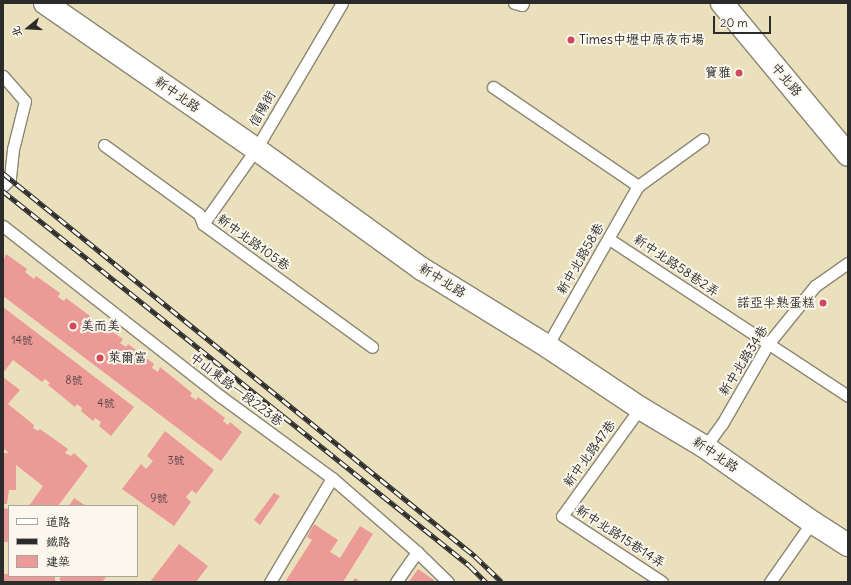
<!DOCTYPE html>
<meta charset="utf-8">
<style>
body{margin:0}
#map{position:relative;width:851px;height:585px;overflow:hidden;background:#ebe0bc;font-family:Delius,"LXGW WenKai TC",sans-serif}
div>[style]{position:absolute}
.building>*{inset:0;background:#eb9a97}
.roads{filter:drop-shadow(1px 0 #8b8674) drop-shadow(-1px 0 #8b8674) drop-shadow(0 1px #8b8674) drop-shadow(0 -1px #8b8674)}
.service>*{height:11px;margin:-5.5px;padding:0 5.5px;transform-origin:5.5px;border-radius:5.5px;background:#fff}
.minor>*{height:22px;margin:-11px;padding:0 11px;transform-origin:11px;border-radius:11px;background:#fff}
.tertiary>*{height:22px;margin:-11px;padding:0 11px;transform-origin:11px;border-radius:11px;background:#fff}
.rail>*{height:4.5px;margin-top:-2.25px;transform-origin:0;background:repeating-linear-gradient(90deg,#fbf7ec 0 9px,#2b2b2b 0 18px);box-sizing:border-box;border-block:1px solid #2b2b2b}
.dots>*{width:11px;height:11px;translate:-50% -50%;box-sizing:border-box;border:2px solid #fbf7ec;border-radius:50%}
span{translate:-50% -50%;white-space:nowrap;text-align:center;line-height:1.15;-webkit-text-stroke:4px #fbf7ec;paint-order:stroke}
.number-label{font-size:11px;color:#5b4746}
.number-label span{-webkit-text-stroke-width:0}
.poi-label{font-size:13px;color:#2b2b2b}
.left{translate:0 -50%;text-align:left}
.right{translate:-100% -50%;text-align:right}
.street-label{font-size:13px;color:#2b2b2b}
.frame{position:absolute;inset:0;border:4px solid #2b2b2b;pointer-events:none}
.legend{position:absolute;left:8px;top:505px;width:130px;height:72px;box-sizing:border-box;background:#fbf7ec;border:1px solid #a8a59f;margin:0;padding:5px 7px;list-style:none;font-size:12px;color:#2b2b2b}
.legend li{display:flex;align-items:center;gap:8px;height:20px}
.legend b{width:20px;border:1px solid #a8a59f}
.north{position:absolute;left:8px;top:8px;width:40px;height:40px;-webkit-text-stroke:3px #fbf7ec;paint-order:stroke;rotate:252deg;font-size:11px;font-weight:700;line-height:16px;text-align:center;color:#2b2b2b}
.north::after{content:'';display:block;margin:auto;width:14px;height:18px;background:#2b2b2b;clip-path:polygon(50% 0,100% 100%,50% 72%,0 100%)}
.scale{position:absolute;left:713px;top:16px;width:58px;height:18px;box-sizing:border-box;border:2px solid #2b2b2b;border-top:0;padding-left:5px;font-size:12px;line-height:14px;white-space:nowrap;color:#2b2b2b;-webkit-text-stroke:3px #fbf7ec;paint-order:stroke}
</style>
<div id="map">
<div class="building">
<div style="clip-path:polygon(6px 254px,27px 269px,25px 272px,34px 279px,36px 276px,60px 293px,58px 297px,64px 301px,66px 298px,90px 316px,88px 320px,95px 324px,96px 321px,123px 339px,120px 343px,126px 347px,128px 344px,154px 364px,152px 368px,158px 372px,160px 367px,192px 393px,190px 396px,196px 400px,198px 397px,225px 418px,223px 421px,228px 425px,230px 422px,242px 432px,221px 461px,3px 296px,3px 262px)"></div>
<div style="clip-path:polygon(3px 307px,134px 407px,111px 436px,99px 426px,101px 422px,95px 418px,93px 421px,81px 411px,82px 408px,77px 404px,75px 407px,48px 385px,50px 383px,45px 379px,42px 382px,13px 360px,3px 373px)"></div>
<div style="clip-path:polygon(3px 377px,20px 390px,8px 404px,34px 425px,33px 428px,38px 431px,40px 429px,68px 449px,65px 453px,71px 456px,74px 453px,88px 466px,58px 506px,29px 506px,43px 486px,16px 465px,16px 490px,9px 490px,7px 504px,3px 504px,3px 453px,9px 453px,3px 448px)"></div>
<div style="clip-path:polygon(165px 431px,214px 470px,196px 494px,192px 490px,186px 497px,191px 502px,174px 526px,122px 489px,141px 464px,146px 469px,153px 461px,147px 456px)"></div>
<div style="clip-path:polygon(274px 493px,280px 496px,260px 525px,254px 520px)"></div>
<div style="clip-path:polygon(74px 498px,86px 506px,69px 506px)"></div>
<div style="clip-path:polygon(3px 508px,9px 509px,9px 542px,3px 542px)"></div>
<div style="clip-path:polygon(314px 524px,338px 540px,330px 552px,340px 558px,360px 526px,373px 534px,343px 582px,285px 582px,312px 540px,307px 537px)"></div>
<div style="clip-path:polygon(179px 544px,208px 566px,196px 582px,150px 582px)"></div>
<div style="clip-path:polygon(418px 569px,434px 580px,433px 582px,409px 582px)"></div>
<div style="clip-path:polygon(3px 574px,9px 574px,9px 576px,55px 576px,55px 582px,3px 582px)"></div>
<div style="clip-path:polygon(62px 576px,107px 576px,102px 582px,62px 582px,59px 579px)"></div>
<div style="clip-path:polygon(355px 578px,361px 582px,352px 582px)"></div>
</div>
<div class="roads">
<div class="service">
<div style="left:514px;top:3px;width:8px;rotate:14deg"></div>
<div style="left:522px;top:5px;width:2px;rotate:-63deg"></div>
<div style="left:3px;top:76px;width:33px;rotate:49deg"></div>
<div style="left:25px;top:101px;width:49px;rotate:104deg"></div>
<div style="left:13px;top:149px;width:30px;rotate:96deg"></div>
<div style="left:10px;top:179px;width:10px;rotate:135deg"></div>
<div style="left:493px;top:87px;width:176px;rotate:34.3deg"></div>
<div style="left:104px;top:145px;width:117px;rotate:36deg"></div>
<div style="left:199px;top:214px;width:11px;rotate:68deg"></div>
<div style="left:203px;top:224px;width:209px;rotate:36deg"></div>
<div style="left:203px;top:224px;width:92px;rotate:-54.8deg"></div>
<div style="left:256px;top:149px;width:169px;rotate:-59.5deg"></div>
<div style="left:3px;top:226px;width:276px;rotate:38.1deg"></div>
<div style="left:220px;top:396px;width:139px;rotate:36.2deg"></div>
<div style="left:332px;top:478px;width:113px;rotate:41deg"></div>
<div style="left:417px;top:552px;width:43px;rotate:44.1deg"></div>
<div style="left:609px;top:239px;width:286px;rotate:33.3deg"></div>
<div style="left:547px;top:346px;width:184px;rotate:-60.4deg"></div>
<div style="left:638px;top:186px;width:80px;rotate:-35.9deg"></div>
<div style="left:640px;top:408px;width:133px;rotate:125.8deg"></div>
<div style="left:562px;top:516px;width:120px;rotate:33.4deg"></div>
<div style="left:705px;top:447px;width:29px;rotate:-54deg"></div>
<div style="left:722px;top:424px;width:92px;rotate:-60.1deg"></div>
<div style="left:768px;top:344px;width:75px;rotate:-51deg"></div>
<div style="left:815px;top:286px;width:40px;rotate:-34.9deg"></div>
<div style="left:270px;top:582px;width:121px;rotate:-59.2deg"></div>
<div style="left:396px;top:582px;width:37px;rotate:-55deg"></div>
<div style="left:770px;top:582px;width:73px;rotate:-55deg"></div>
</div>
<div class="minor">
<div style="left:722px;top:3px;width:197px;rotate:50.3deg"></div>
</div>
<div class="tertiary">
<div style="left:45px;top:3px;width:257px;rotate:34.7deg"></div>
<div style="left:256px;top:149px;width:205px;rotate:35.9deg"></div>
<div style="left:422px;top:269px;width:147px;rotate:31.6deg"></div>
<div style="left:547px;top:346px;width:112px;rotate:33.7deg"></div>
<div style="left:640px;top:408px;width:76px;rotate:31deg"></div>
<div style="left:705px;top:447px;width:131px;rotate:35deg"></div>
<div style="left:812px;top:522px;width:43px;rotate:32.6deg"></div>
</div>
</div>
<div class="rail">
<div style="left:3px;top:173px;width:608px;rotate:39.06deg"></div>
<div style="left:475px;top:556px;width:37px;rotate:44deg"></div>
<div style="left:3px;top:191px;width:599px;rotate:38.76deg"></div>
<div style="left:470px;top:566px;width:23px;rotate:45deg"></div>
</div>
<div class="dots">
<div style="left:571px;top:40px;background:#d1495b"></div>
<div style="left:739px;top:73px;background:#d1495b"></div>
<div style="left:823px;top:303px;background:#d1495b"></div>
<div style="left:73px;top:326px;background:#d1495b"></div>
<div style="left:100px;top:358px;background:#d1495b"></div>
</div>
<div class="number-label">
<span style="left:22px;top:340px">14號</span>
<span style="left:74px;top:380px">8號</span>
<span style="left:106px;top:403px">4號</span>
<span style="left:176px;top:460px">3號</span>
<span style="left:159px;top:498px">9號</span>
</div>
<div class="poi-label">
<span class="left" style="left:579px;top:40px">Times中壢中原夜市場</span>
<span class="right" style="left:731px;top:73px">寶雅</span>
<span class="right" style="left:815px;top:303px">諾亞半熟蛋糕</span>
<span class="left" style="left:81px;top:326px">美而美</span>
<span class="left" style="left:108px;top:358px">萊爾富</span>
</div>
<div class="street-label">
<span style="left:786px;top:80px;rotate:50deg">中北路</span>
<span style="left:177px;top:95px;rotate:35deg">新中北路</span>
<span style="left:263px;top:109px;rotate:-60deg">信陽街</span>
<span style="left:253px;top:243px;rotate:36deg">新中北路105巷</span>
<span style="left:581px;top:259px;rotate:-60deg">新中北路58巷</span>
<span style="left:676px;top:266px;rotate:34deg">新中北路58巷2弄</span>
<span style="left:442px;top:281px;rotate:32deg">新中北路</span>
<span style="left:744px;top:361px;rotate:-58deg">新中北路34巷</span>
<span style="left:236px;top:390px;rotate:37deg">中山東路一段223巷</span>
<span style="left:590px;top:454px;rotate:-54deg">新中北路47巷</span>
<span style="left:715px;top:455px;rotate:34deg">新中北路</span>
<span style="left:620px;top:537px;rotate:33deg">新中北路15巷14弄</span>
</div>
<div class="frame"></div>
<ul class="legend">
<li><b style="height:5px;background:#fff"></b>道路</li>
<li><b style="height:5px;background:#2b2b2b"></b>鐵路</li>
<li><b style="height:11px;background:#eb9a97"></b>建築</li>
</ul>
<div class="north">北</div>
<div class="scale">20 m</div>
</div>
